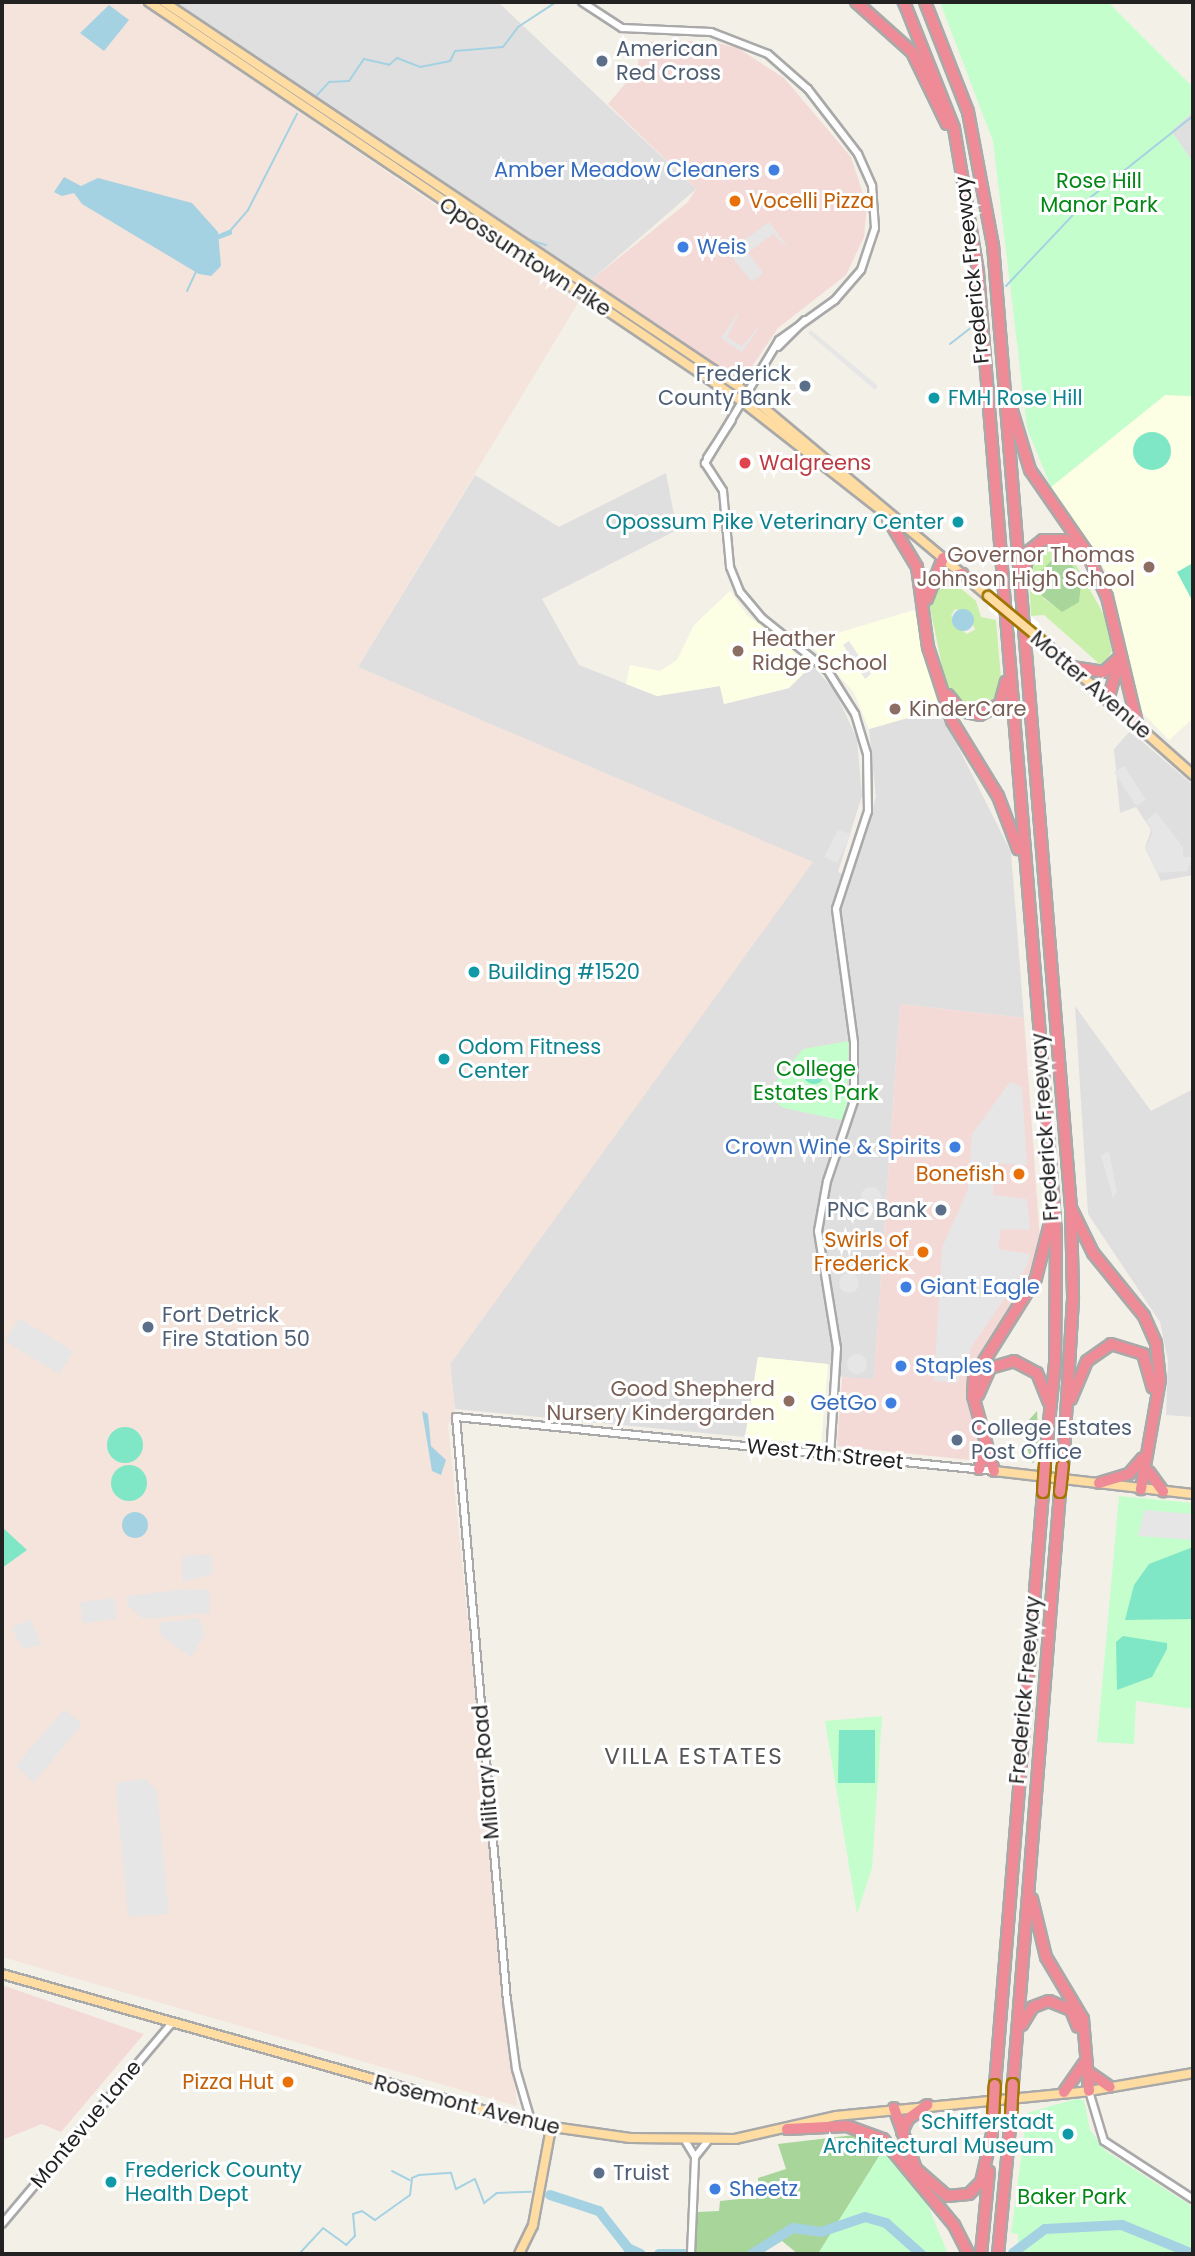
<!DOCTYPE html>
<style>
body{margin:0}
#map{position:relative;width:1195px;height:2256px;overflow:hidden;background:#f3f0e8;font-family:Poppins,sans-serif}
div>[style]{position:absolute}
.residential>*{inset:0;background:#e0dfdf}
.commercial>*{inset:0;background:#f4dad7}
.education>*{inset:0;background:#fdffe5}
.military>*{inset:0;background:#f5e4db}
.grass>*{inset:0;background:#c9f0ab}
.forest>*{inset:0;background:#a7d59a}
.park>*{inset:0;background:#c4fecc}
.pitch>*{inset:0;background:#80e7c6}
.round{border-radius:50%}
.parking>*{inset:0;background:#e6e6e6}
.water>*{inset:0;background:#a5d2e3}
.pier>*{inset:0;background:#fff}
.stream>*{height:2px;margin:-1px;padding:0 1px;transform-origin:1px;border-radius:1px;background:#a5d2e3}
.canal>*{height:5px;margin:-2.5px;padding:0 2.5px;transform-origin:2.5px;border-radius:2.5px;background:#a5d2e3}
.river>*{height:10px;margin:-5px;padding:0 5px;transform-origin:5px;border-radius:5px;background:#a5d2e3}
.roads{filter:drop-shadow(2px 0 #a9a9a9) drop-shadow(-2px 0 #a9a9a9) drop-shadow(0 2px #a9a9a9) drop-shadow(0 -2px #a9a9a9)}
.minor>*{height:6px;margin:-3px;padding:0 3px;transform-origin:3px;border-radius:3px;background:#fff}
.major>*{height:8px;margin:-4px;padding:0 4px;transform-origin:4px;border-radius:4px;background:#ffdca1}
.highway>*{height:10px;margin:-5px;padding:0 5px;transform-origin:5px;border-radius:5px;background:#ef8b97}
.bridges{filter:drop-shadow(2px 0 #a07500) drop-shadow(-2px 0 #a07500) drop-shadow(0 2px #a07500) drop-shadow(0 -2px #a07500)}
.major-bridge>*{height:8px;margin:-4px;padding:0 4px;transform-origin:4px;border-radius:4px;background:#ffdca1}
.highway-bridge>*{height:10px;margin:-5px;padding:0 5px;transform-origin:5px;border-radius:5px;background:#ef8b97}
.dots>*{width:19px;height:19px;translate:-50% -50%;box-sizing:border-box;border:4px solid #fff;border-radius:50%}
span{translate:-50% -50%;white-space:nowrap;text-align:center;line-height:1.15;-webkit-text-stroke:6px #fff;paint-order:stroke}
.service-label{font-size:21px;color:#4e5e75}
.left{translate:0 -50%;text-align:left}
.right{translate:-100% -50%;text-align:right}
.shop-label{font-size:21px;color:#366cbe}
.park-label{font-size:21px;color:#038816}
.food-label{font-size:21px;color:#c56008}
.street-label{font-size:21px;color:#222}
.culture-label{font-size:21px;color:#0d838f}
.health-label{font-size:21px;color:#be3a42}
.education-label{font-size:21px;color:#785e54}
.neighbourhood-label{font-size:23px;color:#555;letter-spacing:2px}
.frame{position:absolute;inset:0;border:4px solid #222;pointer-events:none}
</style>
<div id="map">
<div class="residential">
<div style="clip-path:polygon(176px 2px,498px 2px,696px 189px,590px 281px)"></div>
<div style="clip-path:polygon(1193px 112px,1193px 162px,1171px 131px)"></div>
<div style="clip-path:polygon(666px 473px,677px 530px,542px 599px,579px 665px,657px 696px,720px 686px,724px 704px,789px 688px,812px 665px,835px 691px,857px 739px,862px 796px,838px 872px,850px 878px,876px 797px,869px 729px,939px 709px,1011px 852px,1024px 1018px,900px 1004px,874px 1380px,842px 1377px,828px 1364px,758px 1357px,745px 1437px,455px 1409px,450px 1364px,516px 1272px,692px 813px,358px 667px,475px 475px,559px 527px)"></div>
<div style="clip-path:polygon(1130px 731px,1193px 785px,1193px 875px,1161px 881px,1145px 848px,1151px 830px,1136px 807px,1120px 813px,1114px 749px)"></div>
<div style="clip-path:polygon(1075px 1006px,1151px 1111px,1193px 1089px,1193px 1417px,1166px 1415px,1168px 1361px,1160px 1322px,1088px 1214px)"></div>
</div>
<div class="commercial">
<div style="clip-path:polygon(709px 41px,738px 48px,784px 78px,851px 157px,867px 206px,864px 237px,846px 275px,778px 328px,745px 377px,737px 379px,590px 281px,688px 202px,696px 189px,608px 104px,637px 70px,641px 42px)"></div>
<div style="clip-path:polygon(900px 1004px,1024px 1018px,1041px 1253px,970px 1373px,967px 1400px,984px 1449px,979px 1461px,837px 1446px,842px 1377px,874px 1379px)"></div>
<div style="clip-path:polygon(2px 1985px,144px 2034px,61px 2132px,42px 2124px,2px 2140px)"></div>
</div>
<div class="education">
<div style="clip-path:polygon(1165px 395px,1193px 396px,1193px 718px,1169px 740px,1136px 706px,1108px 574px,1051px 487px)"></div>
<div style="clip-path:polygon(730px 591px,747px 615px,812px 665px,789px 688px,724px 704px,720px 686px,657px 696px,626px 684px,630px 665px,660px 671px,677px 660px,694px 625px)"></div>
<div style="clip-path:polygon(914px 610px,939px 709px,869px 729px,853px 691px,808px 642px)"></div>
<div style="clip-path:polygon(758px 1357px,828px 1364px,821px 1445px,745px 1437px)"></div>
</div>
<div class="military">
<div style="clip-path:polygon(2px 2px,139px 2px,578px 303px,358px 667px,813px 862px,450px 1364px,455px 1411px,448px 1425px,517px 2106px,2px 1957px)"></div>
</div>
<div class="grass">
<div style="clip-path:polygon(evenodd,1064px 543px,1104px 615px,1112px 651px,1103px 667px,1044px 615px,1031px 616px,1028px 561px,1036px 546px,1064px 543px,1068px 560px,1082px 578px,1079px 601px,1062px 611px,1043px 598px,1068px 560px)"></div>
<div style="clip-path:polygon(evenodd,952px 581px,976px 601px,981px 617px,996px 620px,1002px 690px,989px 710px,969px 712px,952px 698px,945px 680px,929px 603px,935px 585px,952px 581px,955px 609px,969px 613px,975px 630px,966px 634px,951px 616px,955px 609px)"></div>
</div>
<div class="forest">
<div style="clip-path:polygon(1052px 560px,1068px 560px,1082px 578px,1079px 602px,1062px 612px,1042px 596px,1040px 572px)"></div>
<div style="clip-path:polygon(1037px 1411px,1039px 1447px,1033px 1464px,1020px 1430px)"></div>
<div style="clip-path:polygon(854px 2135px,883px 2150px,818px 2254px,798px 2254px,782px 2241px,760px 2254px,691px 2254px,697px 2212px,719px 2211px,720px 2201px,759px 2197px,758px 2178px,786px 2169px,778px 2144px)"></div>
</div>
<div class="park">
<div style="clip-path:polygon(940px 2px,1108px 2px,1193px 87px,1193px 112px,1171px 131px,1193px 162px,1193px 396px,1165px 395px,1051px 487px,1027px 428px,993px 141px)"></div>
<div style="clip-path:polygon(849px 1041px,846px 1121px,784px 1108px,765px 1095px,803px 1049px)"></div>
<div style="clip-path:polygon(1119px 1496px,1193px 1503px,1193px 1709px,1136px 1701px,1134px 1744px,1097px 1742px)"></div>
<div style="clip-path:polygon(882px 1716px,872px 1868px,857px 1914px,825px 1721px)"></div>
<div style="clip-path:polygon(1075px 2099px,1084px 2100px,1090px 2130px,1106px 2151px,1193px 2207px,1193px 2254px,1018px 2254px,1018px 2234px,1011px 2233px,1027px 2113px)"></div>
<div style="clip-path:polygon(883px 2150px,921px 2189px,948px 2254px,818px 2254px)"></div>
</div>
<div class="pitch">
<div class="round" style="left:1133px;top:432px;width:38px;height:38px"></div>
<div style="clip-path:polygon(1193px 563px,1193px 602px,1177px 572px)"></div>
<div class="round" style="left:803px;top:1062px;width:22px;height:22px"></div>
<div class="round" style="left:107px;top:1427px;width:36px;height:36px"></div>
<div class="round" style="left:111px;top:1465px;width:36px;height:36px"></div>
<div style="clip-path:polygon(2px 1527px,27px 1550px,2px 1568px)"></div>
<div style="clip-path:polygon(1193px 1547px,1193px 1619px,1125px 1620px,1134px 1585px,1149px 1564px)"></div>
<div style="clip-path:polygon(1123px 1636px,1167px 1643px,1167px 1649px,1152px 1677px,1117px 1690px,1116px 1642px)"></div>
<div style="clip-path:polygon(839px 1730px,875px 1730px,875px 1783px,838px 1783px)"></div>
</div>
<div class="parking">
<div style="clip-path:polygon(769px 222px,789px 249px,773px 234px,748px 253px,763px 273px,752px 282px,728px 252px)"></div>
<div style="clip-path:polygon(741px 309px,727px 337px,742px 346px,763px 322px,742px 352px,721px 338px)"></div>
<div style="clip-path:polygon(811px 330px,878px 386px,875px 390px,808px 333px)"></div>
<div style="clip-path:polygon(849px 641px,871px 674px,865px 679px,843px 645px)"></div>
<div style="clip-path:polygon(1124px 766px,1146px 800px,1136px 806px,1114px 772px)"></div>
<div style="clip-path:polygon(1156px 812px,1183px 847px,1183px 857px,1193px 857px,1187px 871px,1157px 873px,1146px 848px,1153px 832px,1146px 821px)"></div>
<div style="clip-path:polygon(838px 830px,851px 834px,837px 863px,824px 857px)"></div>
<div style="clip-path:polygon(1010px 1082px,1022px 1087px,1027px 1165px,994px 1163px,993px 1195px,1027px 1199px,1030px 1230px,1001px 1229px,998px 1249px,1030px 1254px,1028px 1264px,972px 1346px,957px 1383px,934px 1381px,942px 1248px,968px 1189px,972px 1134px)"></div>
<div style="clip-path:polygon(1109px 1151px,1117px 1192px,1113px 1198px,1101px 1156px)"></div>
<div class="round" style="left:861px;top:1187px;width:20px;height:20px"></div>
<div class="round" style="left:839px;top:1273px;width:20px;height:20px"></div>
<div style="clip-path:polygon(19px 1318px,73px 1351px,59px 1374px,5px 1341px)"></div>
<div class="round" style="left:847px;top:1354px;width:20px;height:20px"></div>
<div style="clip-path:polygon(1144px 1510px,1193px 1514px,1193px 1540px,1138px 1536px)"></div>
<div style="clip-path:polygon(211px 1554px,213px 1574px,183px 1582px,182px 1556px)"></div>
<div style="clip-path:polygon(188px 1589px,209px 1590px,210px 1613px,143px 1619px,128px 1606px,127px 1596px)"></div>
<div style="clip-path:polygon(115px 1598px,117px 1619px,82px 1623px,80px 1602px)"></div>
<div style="clip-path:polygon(199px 1618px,205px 1634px,191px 1657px,158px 1633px,161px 1622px)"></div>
<div style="clip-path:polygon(30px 1619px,42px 1645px,23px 1649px,12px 1628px)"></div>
<div style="clip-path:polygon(64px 1709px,82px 1724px,34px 1782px,16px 1766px)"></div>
<div style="clip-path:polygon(145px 1779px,157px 1790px,169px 1914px,128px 1917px,116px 1789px,119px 1782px)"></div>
</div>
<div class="water">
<div style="clip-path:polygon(109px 5px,129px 20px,104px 51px,80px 33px)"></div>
<div style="clip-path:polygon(64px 177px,81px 186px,98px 178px,192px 203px,218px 232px,221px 266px,211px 276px,199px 274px,82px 204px,74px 193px,62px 196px,54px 192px)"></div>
<div class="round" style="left:952px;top:609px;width:22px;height:22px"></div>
<div style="clip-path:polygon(422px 1411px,428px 1414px,431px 1446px,446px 1460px,441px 1475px,432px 1471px)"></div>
<div class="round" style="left:122px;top:1512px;width:26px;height:26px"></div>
</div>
<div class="pier">
<div style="clip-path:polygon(987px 579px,1039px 623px,1041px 654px,989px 610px)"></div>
</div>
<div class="stream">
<div style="left:611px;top:2px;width:1px"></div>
<div style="left:656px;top:2px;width:23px"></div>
<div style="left:896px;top:2px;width:13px;rotate:63deg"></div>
<div style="left:317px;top:95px;width:18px;rotate:-47deg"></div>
<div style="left:329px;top:82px;width:20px;rotate:-3deg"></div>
<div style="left:349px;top:81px;width:27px;rotate:-56deg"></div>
<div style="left:364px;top:59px;width:26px;rotate:13deg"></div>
<div style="left:389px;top:65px;width:11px;rotate:-41deg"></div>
<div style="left:397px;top:58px;width:25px;rotate:21deg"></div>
<div style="left:420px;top:67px;width:31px;rotate:-11deg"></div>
<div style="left:450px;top:61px;width:11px;rotate:-63deg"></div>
<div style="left:455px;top:51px;width:48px;rotate:-4.8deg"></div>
<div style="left:503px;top:47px;width:25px;rotate:-53deg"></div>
<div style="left:518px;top:27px;width:45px;rotate:-33.3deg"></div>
<div style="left:229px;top:232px;width:29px;rotate:-49deg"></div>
<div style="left:248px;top:210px;width:108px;rotate:-63deg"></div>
<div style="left:524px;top:238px;width:23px;rotate:18deg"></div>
<div style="left:1006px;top:286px;width:117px;rotate:-46.7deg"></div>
<div style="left:1086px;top:201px;width:137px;rotate:-38.5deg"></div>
<div style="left:187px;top:291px;width:21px;rotate:-65deg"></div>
<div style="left:950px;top:344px;width:31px;rotate:-38deg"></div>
<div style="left:392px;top:2171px;width:20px;rotate:27deg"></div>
<div style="left:299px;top:2254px;width:35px;rotate:-47deg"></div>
<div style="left:323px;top:2228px;width:29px;rotate:36deg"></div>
<div style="left:346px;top:2245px;width:13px;rotate:-45deg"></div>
<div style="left:355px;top:2236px;width:22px;rotate:-95deg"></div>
<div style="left:353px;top:2214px;width:9px;rotate:-18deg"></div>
<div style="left:362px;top:2211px;width:16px;rotate:35deg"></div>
<div style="left:375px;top:2220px;width:43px;rotate:-35.5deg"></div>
<div style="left:410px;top:2195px;width:17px;rotate:-83deg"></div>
<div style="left:412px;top:2178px;width:8px;rotate:-23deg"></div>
<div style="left:419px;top:2175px;width:32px;rotate:-4deg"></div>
<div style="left:451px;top:2173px;width:17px;rotate:73deg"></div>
<div style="left:456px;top:2189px;width:21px;rotate:-28deg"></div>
<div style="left:475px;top:2179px;width:26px;rotate:69deg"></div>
<div style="left:484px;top:2203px;width:16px;rotate:-38deg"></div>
<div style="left:497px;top:2193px;width:34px;rotate:-2deg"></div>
</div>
<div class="canal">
<div style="left:219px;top:236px;width:11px;rotate:-22deg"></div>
</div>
<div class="river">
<div style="left:550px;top:2195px;width:52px;rotate:18.1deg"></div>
<div style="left:599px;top:2211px;width:47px;rotate:51.9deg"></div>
<div style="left:628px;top:2248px;width:14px;rotate:25deg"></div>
<div style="left:1013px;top:2253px;width:40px;rotate:-37deg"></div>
<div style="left:1045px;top:2229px;width:77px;rotate:-3deg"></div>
<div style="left:1122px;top:2225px;width:77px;rotate:22.2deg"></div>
<div style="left:659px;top:2254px;width:27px"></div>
<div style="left:752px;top:2254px;width:49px;rotate:-32.4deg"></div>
<div style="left:793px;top:2228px;width:28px;rotate:8deg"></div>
<div style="left:821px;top:2232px;width:46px;rotate:-18.8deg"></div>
<div style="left:865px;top:2217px;width:22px;rotate:16deg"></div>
<div style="left:886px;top:2223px;width:47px;rotate:41.5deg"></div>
</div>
<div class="roads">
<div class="minor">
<div style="left:582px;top:2px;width:48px;rotate:33deg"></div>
<div style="left:622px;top:28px;width:89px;rotate:2.6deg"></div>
<div style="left:711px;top:32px;width:61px;rotate:21.1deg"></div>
<div style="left:768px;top:54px;width:53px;rotate:41.2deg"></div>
<div style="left:808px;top:89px;width:82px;rotate:52.4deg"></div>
<div style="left:858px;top:154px;width:35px;rotate:66deg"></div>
<div style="left:872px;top:186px;width:42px;rotate:85.9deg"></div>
<div style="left:875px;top:228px;width:44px;rotate:108.4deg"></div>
<div style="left:861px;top:270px;width:40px;rotate:131deg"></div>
<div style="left:835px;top:300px;width:69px;rotate:144.5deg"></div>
<div style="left:779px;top:340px;width:144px;rotate:121deg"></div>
<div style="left:778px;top:347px;width:38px;rotate:-45deg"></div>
<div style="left:707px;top:458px;width:45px;rotate:-56.7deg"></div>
<div style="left:705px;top:463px;width:33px;rotate:57deg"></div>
<div style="left:723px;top:491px;width:76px;rotate:84.7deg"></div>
<div style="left:730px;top:567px;width:27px;rotate:68deg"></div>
<div style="left:740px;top:592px;width:34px;rotate:50deg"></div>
<div style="left:762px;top:618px;width:85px;rotate:38.8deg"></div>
<div style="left:828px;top:671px;width:51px;rotate:57.9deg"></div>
<div style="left:855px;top:714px;width:42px;rotate:73.3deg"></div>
<div style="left:867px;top:754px;width:57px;rotate:89deg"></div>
<div style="left:868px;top:811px;width:103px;rotate:108.1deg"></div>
<div style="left:836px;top:909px;width:135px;rotate:82.3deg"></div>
<div style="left:854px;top:1043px;width:58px;rotate:90deg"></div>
<div style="left:854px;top:1101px;width:84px;rotate:108.6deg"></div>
<div style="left:827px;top:1181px;width:51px;rotate:100.2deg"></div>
<div style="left:818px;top:1231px;width:119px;rotate:80.8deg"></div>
<div style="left:837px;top:1348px;width:107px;rotate:93.7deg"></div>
<div style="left:1089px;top:2091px;width:52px;rotate:73.3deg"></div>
<div style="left:1104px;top:2141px;width:106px;rotate:33.1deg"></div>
<div style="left:532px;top:2124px;width:57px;rotate:-106.2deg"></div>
<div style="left:516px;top:2069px;width:69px;rotate:-97.5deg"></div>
<div style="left:507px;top:2001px;width:586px;rotate:-94.99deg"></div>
<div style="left:456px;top:1417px;width:541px;rotate:5.73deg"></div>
<div style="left:686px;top:2142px;width:17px;rotate:59deg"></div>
<div style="left:2px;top:2224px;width:262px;rotate:-49.8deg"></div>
<div style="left:691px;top:2254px;width:97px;rotate:-87.6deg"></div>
<div style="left:695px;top:2157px;width:19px;rotate:-51deg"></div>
</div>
<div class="major">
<div style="left:149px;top:2px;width:716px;rotate:33.96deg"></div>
<div style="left:743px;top:402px;width:189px;rotate:38.1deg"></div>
<div style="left:164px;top:2px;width:692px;rotate:33.8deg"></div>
<div style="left:739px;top:387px;width:325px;rotate:40deg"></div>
<div style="left:1040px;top:639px;width:205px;rotate:41.6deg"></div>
<div style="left:994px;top:1471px;width:200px;rotate:6.6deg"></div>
<div style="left:2px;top:1974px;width:551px;rotate:15.8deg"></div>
<div style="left:532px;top:2124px;width:99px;rotate:8.1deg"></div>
<div style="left:630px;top:2138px;width:105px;rotate:0.5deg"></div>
<div style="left:735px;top:2139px;width:104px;rotate:-12.8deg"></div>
<div style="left:836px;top:2116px;width:254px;rotate:-5.6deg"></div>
<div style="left:1089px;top:2091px;width:106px;rotate:-9.8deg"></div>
<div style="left:519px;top:2254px;width:32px;rotate:-64deg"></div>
<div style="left:533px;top:2225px;width:99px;rotate:-79.5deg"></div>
</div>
<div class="highway">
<div style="left:856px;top:2px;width:75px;rotate:41.8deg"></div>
<div style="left:912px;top:52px;width:80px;rotate:64.1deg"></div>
<div style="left:904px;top:2px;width:136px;rotate:68.4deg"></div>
<div style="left:954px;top:128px;width:146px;rotate:80.5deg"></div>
<div style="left:978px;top:272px;width:964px;rotate:85.36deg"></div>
<div style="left:1056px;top:1233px;width:130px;rotate:90.4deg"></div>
<div style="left:1055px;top:1363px;width:100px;rotate:95.8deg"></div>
<div style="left:925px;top:2px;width:118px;rotate:68.6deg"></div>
<div style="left:968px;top:112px;width:135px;rotate:79.4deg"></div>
<div style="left:993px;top:245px;width:966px;rotate:85.37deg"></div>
<div style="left:1071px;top:1208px;width:91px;rotate:88.7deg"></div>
<div style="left:1073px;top:1299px;width:166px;rotate:93.4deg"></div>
<div style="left:1010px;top:404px;width:69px;rotate:73.1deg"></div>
<div style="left:1030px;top:470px;width:98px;rotate:55.3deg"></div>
<div style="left:1086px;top:551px;width:51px;rotate:65.5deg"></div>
<div style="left:1107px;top:597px;width:134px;rotate:76.6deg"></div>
<div style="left:888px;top:519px;width:56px;rotate:58.9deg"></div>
<div style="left:917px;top:567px;width:81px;rotate:82.2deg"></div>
<div style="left:928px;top:647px;width:78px;rotate:72deg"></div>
<div style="left:952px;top:721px;width:88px;rotate:58.5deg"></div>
<div style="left:998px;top:796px;width:57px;rotate:69.3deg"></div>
<div style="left:1024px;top:576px;width:24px;rotate:-81deg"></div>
<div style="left:1028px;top:552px;width:19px;rotate:-39deg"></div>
<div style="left:1043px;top:540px;width:22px"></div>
<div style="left:1065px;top:540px;width:22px;rotate:43deg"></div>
<div style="left:931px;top:584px;width:33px;rotate:-18deg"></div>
<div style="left:927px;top:599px;width:44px;rotate:-68.7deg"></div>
<div style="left:1072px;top:667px;width:32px;rotate:9deg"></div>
<div style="left:1104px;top:672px;width:21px;rotate:-43deg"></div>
<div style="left:948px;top:695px;width:21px;rotate:51deg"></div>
<div style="left:961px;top:711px;width:19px;rotate:12deg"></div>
<div style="left:980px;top:715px;width:23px;rotate:-29deg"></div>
<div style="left:1000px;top:704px;width:23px;rotate:-75deg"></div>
<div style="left:1108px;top:700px;width:41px;rotate:-74.2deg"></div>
<div style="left:1071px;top:1208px;width:50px;rotate:63.9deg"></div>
<div style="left:1093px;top:1253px;width:81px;rotate:51deg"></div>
<div style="left:1144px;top:1316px;width:30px;rotate:66deg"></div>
<div style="left:1156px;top:1343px;width:37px;rotate:84deg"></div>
<div style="left:1160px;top:1380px;width:111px;rotate:99.9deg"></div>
<div style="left:978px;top:1395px;width:30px;rotate:-66deg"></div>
<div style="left:990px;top:1368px;width:25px;rotate:-16deg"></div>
<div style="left:1014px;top:1361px;width:26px;rotate:28deg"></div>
<div style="left:1037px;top:1373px;width:31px;rotate:68deg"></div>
<div style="left:1071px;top:1399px;width:41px;rotate:-67.2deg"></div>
<div style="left:1087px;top:1361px;width:29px;rotate:-35deg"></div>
<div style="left:1111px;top:1344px;width:34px;rotate:17deg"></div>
<div style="left:1143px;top:1354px;width:35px;rotate:74deg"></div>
<div style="left:979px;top:1469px;width:25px;rotate:-72deg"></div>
<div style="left:994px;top:1471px;width:78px;rotate:-105.6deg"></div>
<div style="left:973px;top:1396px;width:19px;rotate:-87deg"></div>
<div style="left:974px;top:1377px;width:117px;rotate:-57.9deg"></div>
<div style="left:1036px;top:1278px;width:57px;rotate:-75.7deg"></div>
<div style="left:1149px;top:1472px;width:24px;rotate:54deg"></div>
<div style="left:1099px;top:1483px;width:31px;rotate:-17deg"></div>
<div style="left:1129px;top:1474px;width:21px;rotate:-49deg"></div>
<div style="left:1032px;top:1899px;width:60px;rotate:76.4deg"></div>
<div style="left:1046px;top:1957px;width:72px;rotate:59.2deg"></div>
<div style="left:1083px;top:2019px;width:72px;rotate:85.2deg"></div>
<div style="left:1022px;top:2025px;width:21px;rotate:-59deg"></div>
<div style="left:1033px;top:2007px;width:17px;rotate:-21deg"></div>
<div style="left:1049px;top:2001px;width:24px;rotate:22deg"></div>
<div style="left:1071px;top:2010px;width:18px;rotate:68deg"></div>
<div style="left:1090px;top:2073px;width:24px;rotate:35deg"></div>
<div style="left:1013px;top:2084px;width:594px;rotate:-85.46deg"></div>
<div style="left:995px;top:2085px;width:595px;rotate:-85.37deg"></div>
<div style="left:1064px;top:2092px;width:35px;rotate:-55deg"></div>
<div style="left:894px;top:2108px;width:65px;rotate:70.2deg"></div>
<div style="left:916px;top:2169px;width:41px;rotate:41.1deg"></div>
<div style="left:947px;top:2196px;width:22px;rotate:-5deg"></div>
<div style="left:969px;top:2194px;width:17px;rotate:-45deg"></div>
<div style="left:981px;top:2182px;width:49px;rotate:-77.1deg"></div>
<div style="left:787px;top:2129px;width:60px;rotate:-2.9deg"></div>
<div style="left:847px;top:2126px;width:38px;rotate:20deg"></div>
<div style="left:883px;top:2139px;width:112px;rotate:50.5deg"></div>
<div style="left:954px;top:2225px;width:33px;rotate:63deg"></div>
<div style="left:902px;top:2132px;width:14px;rotate:-65deg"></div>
<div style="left:908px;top:2119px;width:24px;rotate:-36deg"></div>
<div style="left:981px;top:2254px;width:83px;rotate:-84.5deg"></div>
<div style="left:998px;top:2254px;width:138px;rotate:-84.6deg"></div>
</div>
</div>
<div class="bridges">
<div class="major-bridge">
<div style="left:988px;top:596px;width:67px;rotate:39.6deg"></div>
</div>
<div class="highway-bridge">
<div style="left:1043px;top:1492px;width:30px;rotate:-86deg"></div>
<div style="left:1060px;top:1492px;width:27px;rotate:-84deg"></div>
<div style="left:1011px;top:2117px;width:33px;rotate:-87deg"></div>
<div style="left:993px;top:2119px;width:34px;rotate:-87deg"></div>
</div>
</div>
<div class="dots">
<div style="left:602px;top:61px;background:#5c6f8a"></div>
<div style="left:774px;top:170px;background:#3f7fe0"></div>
<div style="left:735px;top:201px;background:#e8710a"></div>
<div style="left:683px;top:247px;background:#3f7fe0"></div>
<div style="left:805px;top:386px;background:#5c6f8a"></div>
<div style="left:934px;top:398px;background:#0f9aa8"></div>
<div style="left:745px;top:463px;background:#e0444e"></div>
<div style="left:958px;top:522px;background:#0f9aa8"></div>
<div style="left:1149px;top:567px;background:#8d6e63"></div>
<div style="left:738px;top:651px;background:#8d6e63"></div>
<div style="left:895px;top:709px;background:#8d6e63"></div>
<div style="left:474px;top:972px;background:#0f9aa8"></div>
<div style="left:444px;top:1059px;background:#0f9aa8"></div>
<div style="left:955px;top:1147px;background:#3f7fe0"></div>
<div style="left:1019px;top:1174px;background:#e8710a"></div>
<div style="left:941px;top:1210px;background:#5c6f8a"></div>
<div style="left:923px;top:1252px;background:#e8710a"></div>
<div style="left:906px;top:1287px;background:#3f7fe0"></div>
<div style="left:148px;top:1327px;background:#5c6f8a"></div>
<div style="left:901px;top:1366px;background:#3f7fe0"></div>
<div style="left:789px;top:1401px;background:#8d6e63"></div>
<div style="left:891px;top:1403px;background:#3f7fe0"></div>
<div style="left:957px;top:1440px;background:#5c6f8a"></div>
<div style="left:288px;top:2082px;background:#e8710a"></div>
<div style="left:1068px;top:2134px;background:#0f9aa8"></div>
<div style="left:599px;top:2173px;background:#5c6f8a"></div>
<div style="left:111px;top:2182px;background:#0f9aa8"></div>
<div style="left:715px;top:2189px;background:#3f7fe0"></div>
</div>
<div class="service-label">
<span class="left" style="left:616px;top:61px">American<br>Red Cross</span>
<span class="right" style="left:791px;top:386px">Frederick<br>County Bank</span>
<span class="right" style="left:927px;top:1210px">PNC Bank</span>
<span class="left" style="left:162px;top:1327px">Fort Detrick<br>Fire Station 50</span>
<span class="left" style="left:971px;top:1440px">College Estates<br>Post Office</span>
<span class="left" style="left:613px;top:2173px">Truist</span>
</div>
<div class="shop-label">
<span class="right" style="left:760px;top:170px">Amber Meadow Cleaners</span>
<span class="left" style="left:697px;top:247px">Weis</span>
<span class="right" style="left:941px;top:1147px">Crown Wine &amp; Spirits</span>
<span class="left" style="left:920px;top:1287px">Giant Eagle</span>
<span class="left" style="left:915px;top:1366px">Staples</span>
<span class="right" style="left:877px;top:1403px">GetGo</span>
<span class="left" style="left:729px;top:2189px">Sheetz</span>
</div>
<div class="park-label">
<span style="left:1099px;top:193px">Rose Hill<br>Manor Park</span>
<span style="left:816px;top:1081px">College<br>Estates Park</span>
<span style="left:1072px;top:2197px">Baker Park</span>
</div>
<div class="food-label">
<span class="left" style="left:749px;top:201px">Vocelli Pizza</span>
<span class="right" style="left:1005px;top:1174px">Bonefish</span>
<span class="right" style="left:909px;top:1252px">Swirls of<br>Frederick</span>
<span class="right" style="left:274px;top:2082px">Pizza Hut</span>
</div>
<div class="street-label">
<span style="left:525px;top:257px;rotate:33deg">Opossumtown Pike</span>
<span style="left:972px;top:270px;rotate:-96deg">Frederick Freeway</span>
<span style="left:1091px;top:685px;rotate:41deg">Motter Avenue</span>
<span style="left:1045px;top:1127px;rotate:-94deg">Frederick Freeway</span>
<span style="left:825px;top:1454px;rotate:6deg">West 7th Street</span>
<span style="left:1025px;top:1690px;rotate:-85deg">Frederick Freeway</span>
<span style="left:486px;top:1772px;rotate:-95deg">Military Road</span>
<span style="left:467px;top:2105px;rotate:14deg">Rosemont Avenue</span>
<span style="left:86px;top:2124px;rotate:-50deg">Montevue Lane</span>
</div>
<div class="culture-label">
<span class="left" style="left:948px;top:398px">FMH Rose Hill</span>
<span class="right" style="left:944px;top:522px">Opossum Pike Veterinary Center</span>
<span class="left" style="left:488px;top:972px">Building #1520</span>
<span class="left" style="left:458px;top:1059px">Odom Fitness<br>Center</span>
<span class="right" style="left:1054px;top:2134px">Schifferstadt<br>Architectural Museum</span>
<span class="left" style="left:125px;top:2182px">Frederick County<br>Health Dept</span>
</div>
<div class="health-label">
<span class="left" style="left:759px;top:463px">Walgreens</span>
</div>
<div class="education-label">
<span class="right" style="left:1135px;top:567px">Governor Thomas<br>Johnson High School</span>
<span class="left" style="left:752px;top:651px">Heather<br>Ridge School</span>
<span class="left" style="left:909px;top:709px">KinderCare</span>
<span class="right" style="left:775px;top:1401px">Good Shepherd<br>Nursery Kindergarden</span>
</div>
<div class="neighbourhood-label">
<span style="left:694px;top:1756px">VILLA ESTATES</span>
</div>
<div class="frame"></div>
</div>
